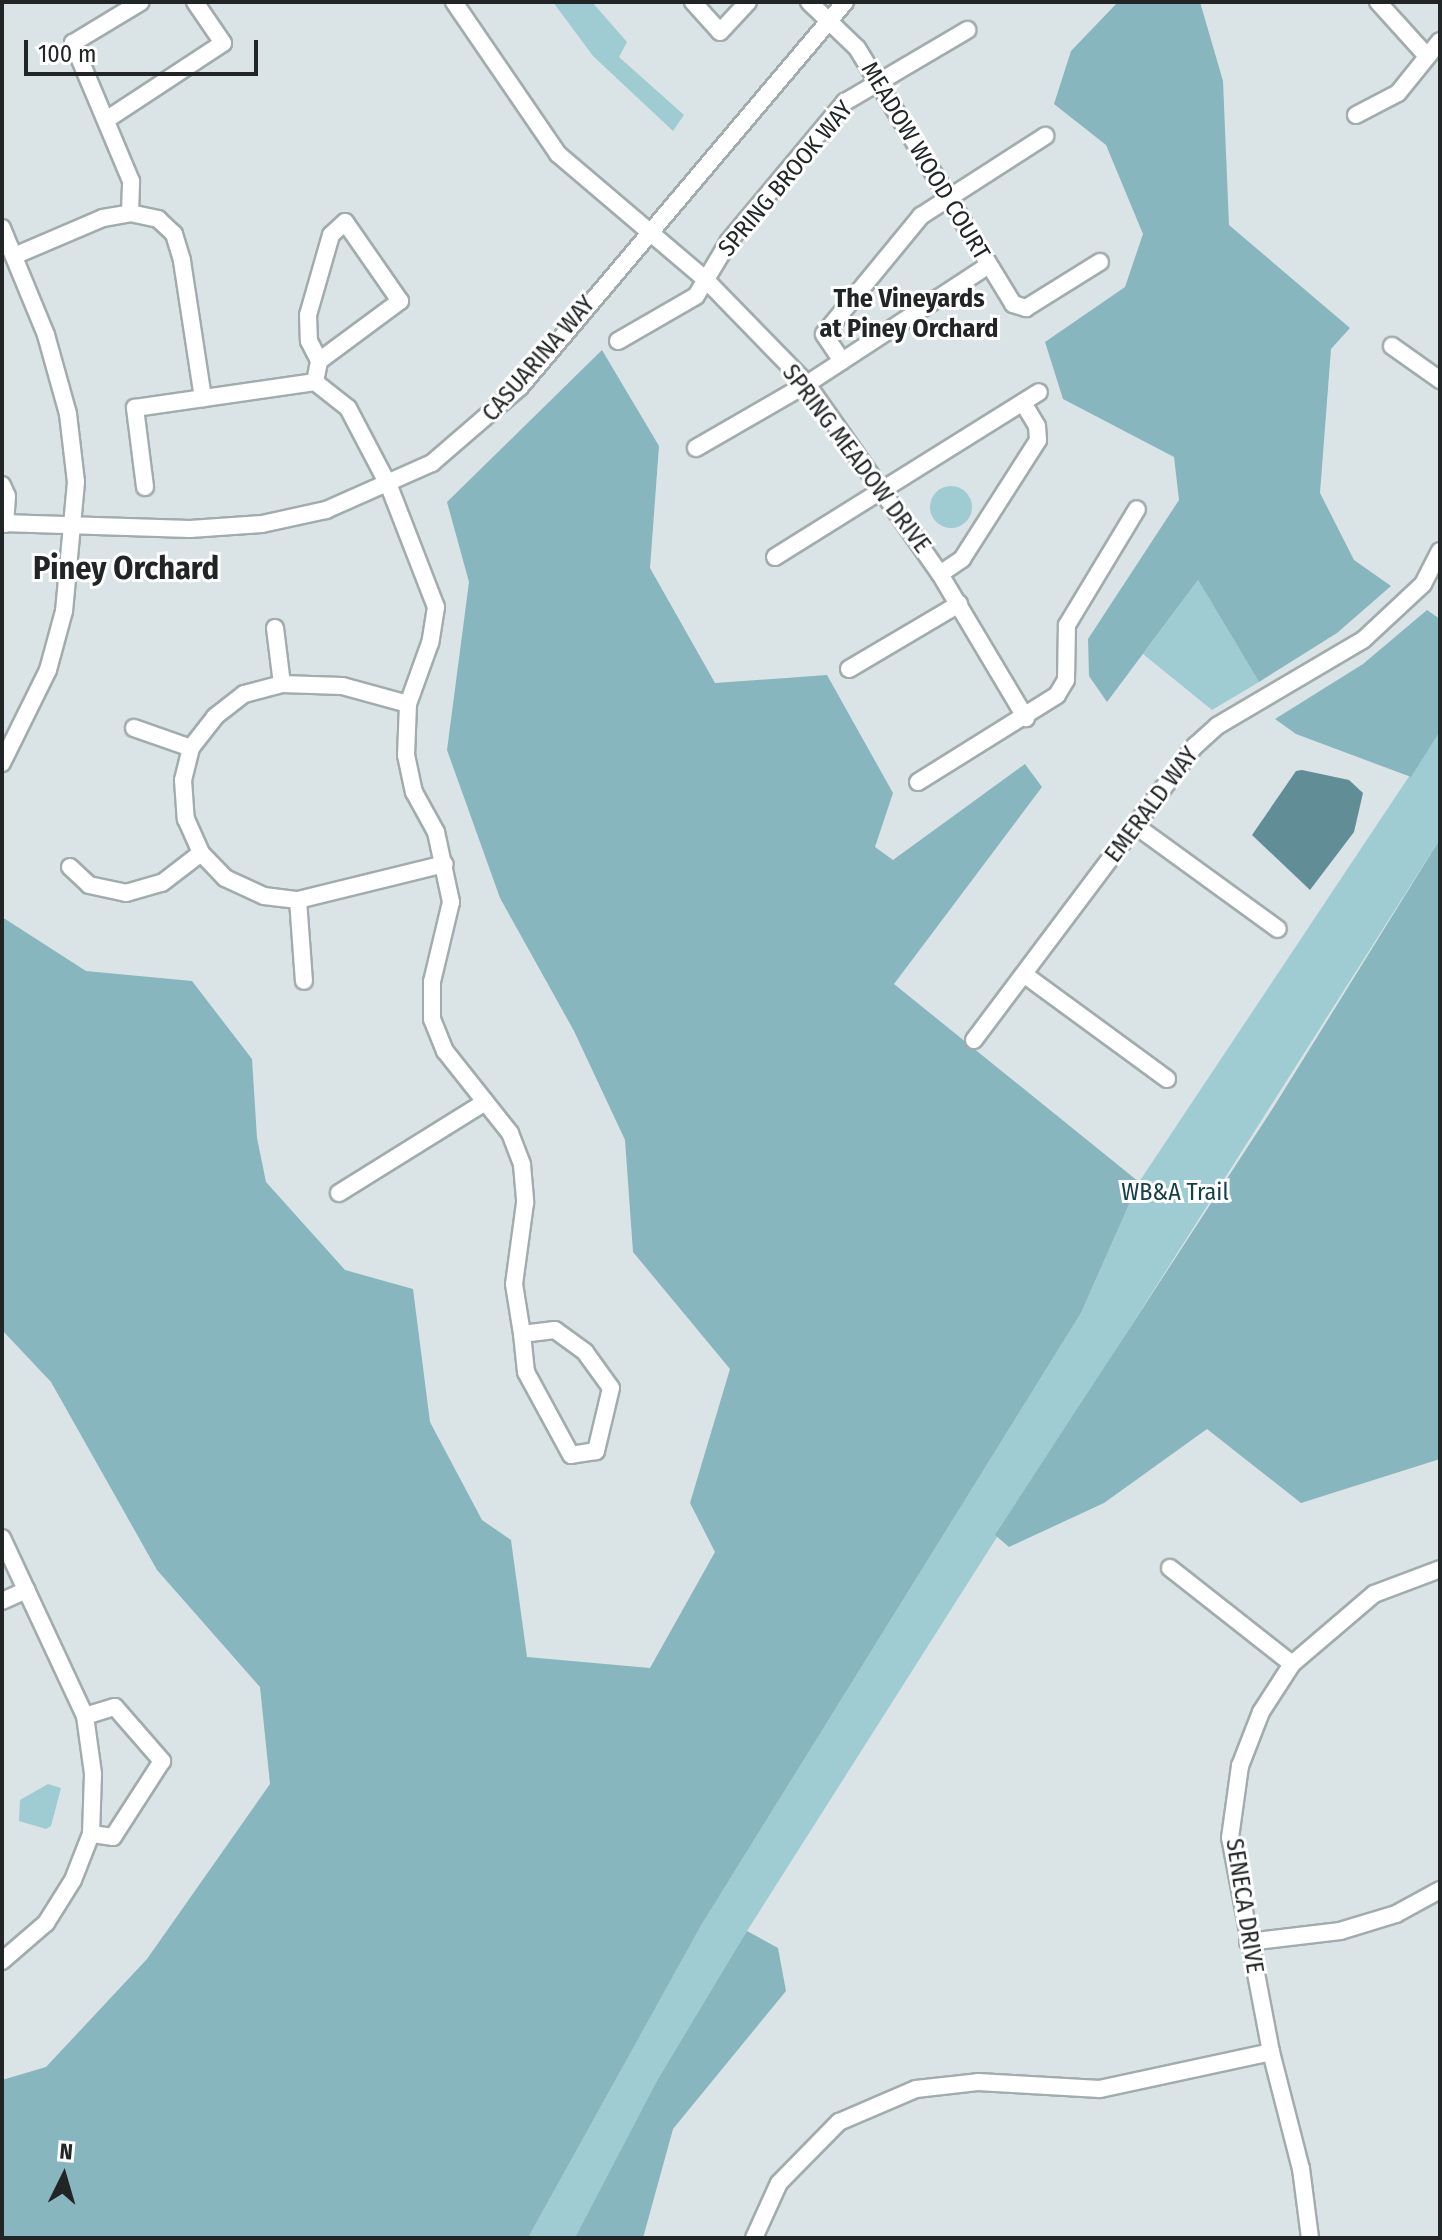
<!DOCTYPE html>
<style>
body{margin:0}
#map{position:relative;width:1442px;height:2240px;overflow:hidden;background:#dae4e6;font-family:"Fira Sans Condensed",sans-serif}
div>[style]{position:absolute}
.green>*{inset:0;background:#9fcbd3}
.round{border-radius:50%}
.forest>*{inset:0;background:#88b6be}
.water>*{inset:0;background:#618e96}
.roads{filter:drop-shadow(2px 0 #a2acad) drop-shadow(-2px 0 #a2acad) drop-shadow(0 2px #a2acad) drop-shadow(0 -2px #a2acad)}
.minor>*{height:16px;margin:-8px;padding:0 8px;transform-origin:8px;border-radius:8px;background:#fff}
span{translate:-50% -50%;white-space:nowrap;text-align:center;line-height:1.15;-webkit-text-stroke:6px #fff;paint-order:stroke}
.street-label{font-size:24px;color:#212525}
.park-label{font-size:24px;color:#164148}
.neighbourhood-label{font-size:26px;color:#212525;font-weight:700}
.district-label{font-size:32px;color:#212525;font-weight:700}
.frame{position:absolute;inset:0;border:4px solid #212525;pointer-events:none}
.north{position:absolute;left:24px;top:2136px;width:80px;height:80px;-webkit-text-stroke:6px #fff;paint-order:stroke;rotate:5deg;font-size:22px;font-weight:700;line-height:32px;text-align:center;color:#212525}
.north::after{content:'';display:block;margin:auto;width:28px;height:36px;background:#212525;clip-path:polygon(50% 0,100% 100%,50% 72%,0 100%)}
.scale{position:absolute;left:24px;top:40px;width:234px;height:36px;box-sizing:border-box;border:4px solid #212525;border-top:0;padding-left:10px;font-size:24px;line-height:28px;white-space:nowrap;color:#212525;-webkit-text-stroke:6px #fff;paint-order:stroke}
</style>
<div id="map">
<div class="green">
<div style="clip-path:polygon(553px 2px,592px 2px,627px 42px,619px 57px,684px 115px,673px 131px,593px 56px)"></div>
<div class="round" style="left:930px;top:486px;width:42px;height:42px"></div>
<div style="clip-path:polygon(1198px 580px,1259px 682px,1212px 710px,1143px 654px)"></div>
<div style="clip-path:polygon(1440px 730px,1440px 839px,747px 1931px,576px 2238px,528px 2238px,702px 1924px,1081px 1313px,1139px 1182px)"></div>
<div style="clip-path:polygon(48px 1784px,61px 1788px,51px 1826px,46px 1829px,19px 1821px,20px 1800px)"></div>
</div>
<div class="forest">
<div style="clip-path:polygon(1118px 2px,1200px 2px,1223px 81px,1229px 225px,1350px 328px,1331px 349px,1320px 493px,1354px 560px,1391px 586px,1337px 633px,1259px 682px,1198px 580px,1107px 702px,1089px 676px,1088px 639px,1179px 500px,1174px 457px,1063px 399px,1045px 342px,1125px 287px,1143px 234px,1106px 145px,1054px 104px,1071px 51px)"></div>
<div style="clip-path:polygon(602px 350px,659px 446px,650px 568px,715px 683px,827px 675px,893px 793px,875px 847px,893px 860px,1025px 764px,1042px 787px,894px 984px,1139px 1182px,1081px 1313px,702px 1924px,528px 2238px,2px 2238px,2px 2080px,46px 2067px,147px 1959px,270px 1784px,260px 1687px,157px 1570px,51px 1382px,2px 1330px,2px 917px,86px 971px,192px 981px,252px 1059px,257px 1138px,266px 1182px,345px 1270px,413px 1289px,430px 1422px,482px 1520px,511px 1540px,527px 1657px,650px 1668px,715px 1552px,690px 1503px,730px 1369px,633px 1252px,625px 1140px,574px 1031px,500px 898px,447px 750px,469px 582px,447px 502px)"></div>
<div style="clip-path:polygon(1427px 610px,1440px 619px,1440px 731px,1411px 777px,1296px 734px,1275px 719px,1363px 664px)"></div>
<div style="clip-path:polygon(1440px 839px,1440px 1459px,1301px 1503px,1207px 1429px,1104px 1503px,1009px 1547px,995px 1535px,1273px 1108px)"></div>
<div style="clip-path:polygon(747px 1931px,778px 1948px,786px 1991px,673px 2129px,643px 2238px,575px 2238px,657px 2081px)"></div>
</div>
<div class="water">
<div style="clip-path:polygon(1302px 770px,1349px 780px,1363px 793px,1354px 832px,1310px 890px,1252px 835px,1296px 771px)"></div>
</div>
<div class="roads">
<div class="minor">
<div style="left:454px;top:2px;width:184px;rotate:55.6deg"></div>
<div style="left:558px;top:154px;width:194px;rotate:40.4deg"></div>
<div style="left:706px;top:280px;width:145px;rotate:45.8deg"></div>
<div style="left:807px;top:384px;width:232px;rotate:55deg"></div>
<div style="left:940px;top:574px;width:168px;rotate:59.2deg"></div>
<div style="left:693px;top:2px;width:40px;rotate:48deg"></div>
<div style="left:720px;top:32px;width:41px;rotate:-47deg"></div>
<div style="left:809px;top:2px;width:66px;rotate:43.8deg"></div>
<div style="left:857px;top:48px;width:300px;rotate:58.6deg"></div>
<div style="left:1013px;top:304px;width:14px;rotate:17deg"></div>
<div style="left:1026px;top:308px;width:87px;rotate:-31.9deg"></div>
<div style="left:1378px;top:2px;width:70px;rotate:47.9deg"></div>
<div style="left:1356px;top:115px;width:47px;rotate:-27.6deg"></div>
<div style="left:1398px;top:93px;width:67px;rotate:-51.1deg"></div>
<div style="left:106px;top:120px;width:140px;rotate:-33.3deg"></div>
<div style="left:223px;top:43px;width:50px;rotate:-124.3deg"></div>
<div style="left:130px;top:213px;width:32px;rotate:-88deg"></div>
<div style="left:131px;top:181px;width:150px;rotate:-112.8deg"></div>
<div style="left:73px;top:43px;width:79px;rotate:-31.1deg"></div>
<div style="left:2px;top:228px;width:116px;rotate:67.6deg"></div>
<div style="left:46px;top:335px;width:82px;rotate:74.4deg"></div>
<div style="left:68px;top:414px;width:68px;rotate:83.3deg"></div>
<div style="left:76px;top:482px;width:130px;rotate:95.3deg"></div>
<div style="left:64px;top:611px;width:61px;rotate:105.2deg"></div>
<div style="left:48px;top:670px;width:104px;rotate:116.3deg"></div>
<div style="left:14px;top:256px;width:97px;rotate:-23.1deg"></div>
<div style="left:103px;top:218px;width:27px;rotate:-10deg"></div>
<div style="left:130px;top:213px;width:29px;rotate:12deg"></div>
<div style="left:158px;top:219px;width:22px;rotate:43deg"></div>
<div style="left:174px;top:234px;width:28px;rotate:73deg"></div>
<div style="left:182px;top:261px;width:139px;rotate:81.3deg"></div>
<div style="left:618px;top:341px;width:90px;rotate:-30deg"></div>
<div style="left:696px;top:296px;width:64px;rotate:-59deg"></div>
<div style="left:729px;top:241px;width:181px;rotate:-50.2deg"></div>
<div style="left:845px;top:102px;width:142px;rotate:-30.5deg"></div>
<div style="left:1392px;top:346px;width:59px;rotate:35.3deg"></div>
<div style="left:842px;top:361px;width:32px;rotate:-124deg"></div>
<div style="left:824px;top:334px;width:153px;rotate:-50.6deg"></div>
<div style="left:921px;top:216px;width:148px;rotate:-32.8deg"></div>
<div style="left:315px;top:382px;width:21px;rotate:-79deg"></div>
<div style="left:319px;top:361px;width:101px;rotate:-36.5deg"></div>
<div style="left:400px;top:301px;width:96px;rotate:-124.8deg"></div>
<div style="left:345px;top:222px;width:19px;rotate:137deg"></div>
<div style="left:331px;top:235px;width:83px;rotate:106deg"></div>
<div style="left:308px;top:315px;width:26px;rotate:88deg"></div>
<div style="left:309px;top:341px;width:22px;rotate:63deg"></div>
<div style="left:696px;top:448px;width:128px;rotate:-30deg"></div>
<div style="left:807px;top:384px;width:215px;rotate:-33.2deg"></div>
<div style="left:2px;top:485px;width:12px;rotate:66deg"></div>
<div style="left:7px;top:496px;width:28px;rotate:94deg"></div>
<div style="left:145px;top:487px;width:80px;rotate:-97.2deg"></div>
<div style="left:135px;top:408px;width:182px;rotate:-8.2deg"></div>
<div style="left:315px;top:382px;width:42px;rotate:38.2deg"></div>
<div style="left:348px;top:408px;width:88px;rotate:62.3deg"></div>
<div style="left:389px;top:486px;width:130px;rotate:68.8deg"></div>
<div style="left:436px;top:607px;width:36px;rotate:99deg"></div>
<div style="left:430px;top:643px;width:65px;rotate:109.8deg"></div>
<div style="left:408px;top:704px;width:51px;rotate:92.2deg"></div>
<div style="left:406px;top:755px;width:38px;rotate:78deg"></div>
<div style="left:414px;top:792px;width:46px;rotate:61.2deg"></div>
<div style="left:436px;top:832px;width:72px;rotate:77.9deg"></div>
<div style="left:451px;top:902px;width:82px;rotate:103.4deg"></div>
<div style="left:432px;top:982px;width:37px;rotate:90deg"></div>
<div style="left:432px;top:1019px;width:35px;rotate:68deg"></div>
<div style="left:445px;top:1051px;width:105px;rotate:51.6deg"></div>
<div style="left:510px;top:1133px;width:34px;rotate:69deg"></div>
<div style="left:522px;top:1165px;width:38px;rotate:85deg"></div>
<div style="left:525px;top:1203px;width:82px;rotate:97.7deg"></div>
<div style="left:514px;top:1284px;width:51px;rotate:80.9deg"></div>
<div style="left:2px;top:523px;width:188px;rotate:1.8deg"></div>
<div style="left:190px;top:529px;width:72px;rotate:-4deg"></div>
<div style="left:262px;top:524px;width:66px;rotate:-12.3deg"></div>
<div style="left:326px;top:510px;width:116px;rotate:-23.9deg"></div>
<div style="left:432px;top:463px;width:116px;rotate:-40.8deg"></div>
<div style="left:520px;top:387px;width:504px;rotate:-49.83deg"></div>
<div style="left:775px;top:557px;width:311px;rotate:-32deg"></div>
<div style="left:940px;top:574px;width:27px;rotate:-34deg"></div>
<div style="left:962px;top:559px;width:141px;rotate:-57.4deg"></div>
<div style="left:1038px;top:440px;width:14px;rotate:-94deg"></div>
<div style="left:1037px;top:426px;width:27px;rotate:-121deg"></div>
<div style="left:275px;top:628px;width:56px;rotate:82.9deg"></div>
<div style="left:849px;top:669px;width:128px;rotate:-30.6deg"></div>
<div style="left:408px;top:704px;width:68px;rotate:-164.7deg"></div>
<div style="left:342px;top:686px;width:60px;rotate:-178.1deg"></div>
<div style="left:282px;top:684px;width:39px;rotate:165deg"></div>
<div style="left:244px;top:694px;width:37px;rotate:142deg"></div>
<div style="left:215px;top:717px;width:39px;rotate:128deg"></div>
<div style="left:191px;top:748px;width:33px;rotate:104deg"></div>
<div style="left:183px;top:780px;width:39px;rotate:86deg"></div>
<div style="left:186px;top:819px;width:37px;rotate:66deg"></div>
<div style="left:201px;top:853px;width:35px;rotate:46deg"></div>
<div style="left:225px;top:878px;width:43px;rotate:24.8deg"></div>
<div style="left:264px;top:896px;width:34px;rotate:7deg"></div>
<div style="left:298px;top:900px;width:151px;rotate:-13.8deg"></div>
<div style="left:134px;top:728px;width:60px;rotate:19.3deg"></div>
<div style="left:918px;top:782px;width:164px;rotate:-32deg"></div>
<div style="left:1057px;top:695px;width:17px;rotate:-59deg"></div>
<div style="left:1066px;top:680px;width:55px;rotate:-89deg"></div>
<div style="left:1067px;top:625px;width:135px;rotate:-58.9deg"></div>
<div style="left:1136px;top:826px;width:175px;rotate:36deg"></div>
<div style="left:70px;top:867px;width:26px;rotate:43deg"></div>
<div style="left:89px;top:885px;width:38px;rotate:12deg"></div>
<div style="left:126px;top:893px;width:37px;rotate:-16deg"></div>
<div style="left:162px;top:883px;width:49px;rotate:-37.6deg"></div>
<div style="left:298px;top:900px;width:81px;rotate:85.8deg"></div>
<div style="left:1025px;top:975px;width:176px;rotate:36.2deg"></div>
<div style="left:974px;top:1040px;width:368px;rotate:-53.1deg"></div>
<div style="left:1195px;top:746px;width:30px;rotate:-42deg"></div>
<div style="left:1217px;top:726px;width:169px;rotate:-30.5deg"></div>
<div style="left:1363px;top:640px;width:82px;rotate:-43deg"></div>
<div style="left:1423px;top:584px;width:37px;rotate:-63deg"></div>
<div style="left:339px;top:1193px;width:172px;rotate:-31.9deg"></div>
<div style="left:555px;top:1330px;width:37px;rotate:36deg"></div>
<div style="left:585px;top:1352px;width:44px;rotate:54.2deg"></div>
<div style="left:611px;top:1388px;width:65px;rotate:103.4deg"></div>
<div style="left:596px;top:1451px;width:25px;rotate:171deg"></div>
<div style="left:571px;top:1455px;width:94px;rotate:-118.5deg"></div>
<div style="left:526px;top:1372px;width:38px;rotate:-96deg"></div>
<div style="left:522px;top:1334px;width:33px;rotate:-7deg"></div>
<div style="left:2px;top:1538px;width:196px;rotate:65deg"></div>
<div style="left:85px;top:1716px;width:59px;rotate:82.1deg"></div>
<div style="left:93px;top:1774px;width:60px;rotate:91.9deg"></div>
<div style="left:91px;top:1834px;width:49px;rotate:111.4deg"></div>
<div style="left:73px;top:1880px;width:51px;rotate:122.1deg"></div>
<div style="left:46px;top:1923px;width:58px;rotate:139.2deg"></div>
<div style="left:1170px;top:1568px;width:155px;rotate:38.2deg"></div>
<div style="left:2px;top:1601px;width:27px;rotate:-24deg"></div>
<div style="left:85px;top:1716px;width:31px;rotate:-17deg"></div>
<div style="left:115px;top:1707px;width:72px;rotate:49deg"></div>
<div style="left:162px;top:1761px;width:90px;rotate:122.8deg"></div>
<div style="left:113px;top:1837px;width:22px;rotate:-172deg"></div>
<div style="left:1248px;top:1942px;width:93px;rotate:-6.8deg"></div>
<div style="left:1340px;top:1931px;width:59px;rotate:-16.9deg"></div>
<div style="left:1396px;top:1914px;width:50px;rotate:-28.6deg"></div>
<div style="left:754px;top:2238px;width:60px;rotate:-65.6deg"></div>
<div style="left:779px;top:2183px;width:86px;rotate:-45.5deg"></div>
<div style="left:839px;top:2122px;width:84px;rotate:-23.2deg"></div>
<div style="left:916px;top:2089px;width:62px;rotate:-6.4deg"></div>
<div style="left:978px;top:2082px;width:122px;rotate:3.3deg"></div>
<div style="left:1100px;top:2089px;width:175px;rotate:-12.2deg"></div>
<div style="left:1310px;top:2238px;width:70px;rotate:-97.4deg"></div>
<div style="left:1301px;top:2169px;width:121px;rotate:-104.4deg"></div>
<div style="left:1271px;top:2052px;width:218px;rotate:-100.8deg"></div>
<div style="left:1230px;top:1838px;width:73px;rotate:-82.1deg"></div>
<div style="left:1240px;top:1766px;width:58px;rotate:-68.7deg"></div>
<div style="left:1261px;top:1712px;width:57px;rotate:-57.1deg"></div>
<div style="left:1292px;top:1664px;width:108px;rotate:-40.5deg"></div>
<div style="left:1374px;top:1594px;width:71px;rotate:-20.7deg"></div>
</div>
</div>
<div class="street-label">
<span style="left:925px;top:161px;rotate:59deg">MEADOW WOOD COURT</span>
<span style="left:786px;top:179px;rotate:-50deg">SPRING BROOK WAY</span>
<span style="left:539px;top:359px;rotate:-49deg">CASUARINA WAY</span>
<span style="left:856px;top:459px;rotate:53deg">SPRING MEADOW DRIVE</span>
<span style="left:1152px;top:805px;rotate:-53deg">EMERALD WAY</span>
<span style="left:1244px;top:1906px;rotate:81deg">SENECA DRIVE</span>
</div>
<div class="park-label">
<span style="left:1175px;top:1193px">WB&amp;A Trail</span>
</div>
<div class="neighbourhood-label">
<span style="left:909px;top:314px">The Vineyards<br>at Piney Orchard</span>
</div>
<div class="district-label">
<span style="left:126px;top:568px">Piney Orchard</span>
</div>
<div class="frame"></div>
<div class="north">N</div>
<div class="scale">100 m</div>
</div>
